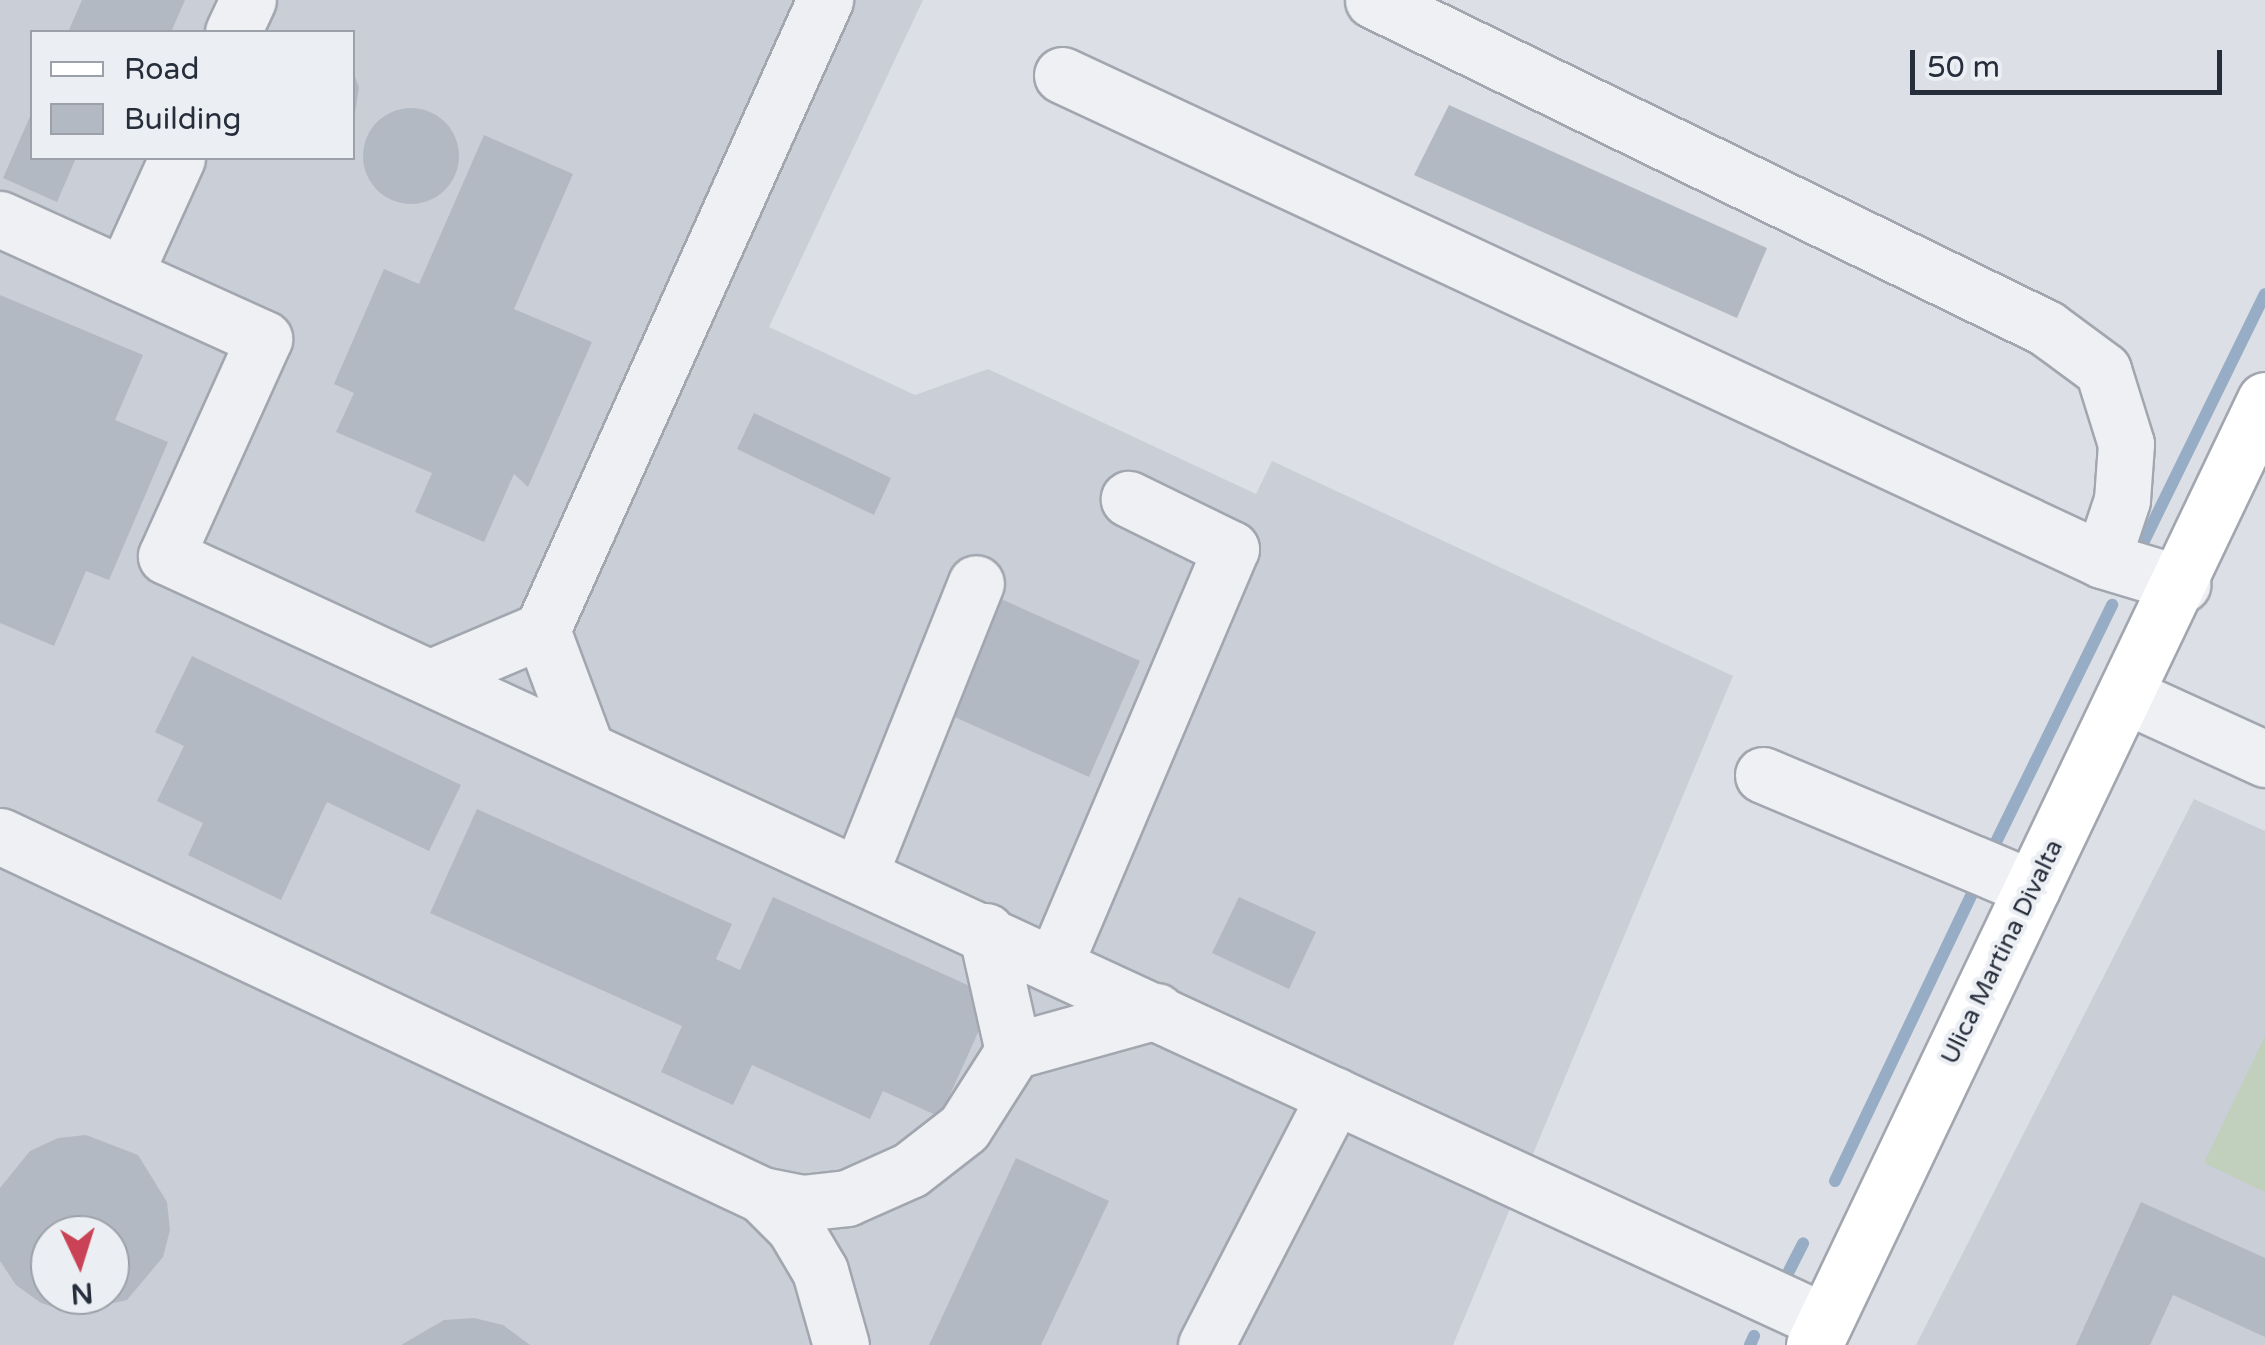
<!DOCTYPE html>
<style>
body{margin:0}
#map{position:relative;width:2265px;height:1345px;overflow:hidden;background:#dcdfe5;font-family:"Varela Round",sans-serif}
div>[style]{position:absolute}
.built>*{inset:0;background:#caced7}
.green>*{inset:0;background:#c1cfbd}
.stream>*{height:12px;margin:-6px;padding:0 6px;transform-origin:6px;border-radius:6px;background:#97adc5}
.building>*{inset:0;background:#b3b9c2}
.round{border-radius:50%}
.roads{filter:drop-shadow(2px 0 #a2a6af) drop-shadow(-2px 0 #a2a6af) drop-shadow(0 2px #a2a6af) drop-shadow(0 -2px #a2a6af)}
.minor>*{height:55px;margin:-27.5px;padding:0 27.5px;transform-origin:27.5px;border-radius:27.5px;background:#eef0f4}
.major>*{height:55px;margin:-27.5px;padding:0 27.5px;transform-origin:27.5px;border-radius:27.5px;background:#fff}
span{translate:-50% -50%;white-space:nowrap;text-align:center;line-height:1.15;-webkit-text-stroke:9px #ebeef3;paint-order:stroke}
.street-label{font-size:25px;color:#262d3b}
.legend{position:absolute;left:30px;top:30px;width:325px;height:130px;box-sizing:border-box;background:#ebeef3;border:2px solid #9ca1a9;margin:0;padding:12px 18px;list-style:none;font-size:30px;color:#262d3b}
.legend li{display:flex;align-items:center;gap:20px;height:50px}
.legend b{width:50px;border:2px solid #9ca1a9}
.north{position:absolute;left:30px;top:1215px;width:100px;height:100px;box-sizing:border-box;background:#ebeef3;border:2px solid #9ca1a9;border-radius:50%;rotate:176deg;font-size:28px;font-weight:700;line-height:40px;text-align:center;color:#262d3b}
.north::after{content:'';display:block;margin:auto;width:35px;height:45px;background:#c94255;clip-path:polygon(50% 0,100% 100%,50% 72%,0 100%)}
.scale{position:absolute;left:1910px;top:50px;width:312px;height:45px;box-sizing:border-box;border:5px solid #262d3b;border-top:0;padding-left:12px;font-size:30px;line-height:35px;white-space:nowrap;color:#262d3b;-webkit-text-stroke:8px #ebeef3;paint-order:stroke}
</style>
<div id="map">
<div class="built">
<div style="clip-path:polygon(evenodd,0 0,923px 0,769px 327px,915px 395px,988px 369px,1256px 494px,1272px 461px,1733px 676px,1453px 1345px,0 1345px,0 0,32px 32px,352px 32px,352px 158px,32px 158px,32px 32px,0 0,50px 1235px,110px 1235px,110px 1295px,50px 1295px,50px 1235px)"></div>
<div style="clip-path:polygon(2194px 799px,2265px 831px,2265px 1345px,1916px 1345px)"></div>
</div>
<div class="green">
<div style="clip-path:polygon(2265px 1036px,2265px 1192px,2204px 1163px)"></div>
</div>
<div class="stream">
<div style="left:2143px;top:543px;width:277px;rotate:-63.9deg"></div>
<div style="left:1997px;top:840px;width:262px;rotate:-63.9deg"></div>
<div style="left:1835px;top:1181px;width:320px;rotate:-64.5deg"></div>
<div style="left:1789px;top:1271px;width:31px;rotate:-63deg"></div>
<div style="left:1750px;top:1345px;width:10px;rotate:-66deg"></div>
</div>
<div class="building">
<div style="clip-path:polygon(82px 0,185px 0,171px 32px,68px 32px)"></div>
<div style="clip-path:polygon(352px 69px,359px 87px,353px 126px,352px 126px)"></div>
<div style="clip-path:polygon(1449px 105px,1767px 248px,1737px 318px,1414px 175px)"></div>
<div class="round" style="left:363px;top:108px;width:96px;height:96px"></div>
<div style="clip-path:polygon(32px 112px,32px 158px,76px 158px,57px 202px,3px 178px)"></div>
<div style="clip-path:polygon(484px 135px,573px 174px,514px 309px,592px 342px,528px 487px,514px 474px,484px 542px,415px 512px,432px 473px,336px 432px,354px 393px,334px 384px,384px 269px,419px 284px)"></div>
<div style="clip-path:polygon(0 295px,143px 355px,115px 420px,168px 442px,109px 580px,86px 571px,54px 646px,0 623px)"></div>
<div style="clip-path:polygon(754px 413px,891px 478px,874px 515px,737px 449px)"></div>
<div style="clip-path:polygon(992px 595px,1140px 661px,1089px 777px,941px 711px)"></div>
<div style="clip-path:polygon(192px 656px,461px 785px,429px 851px,327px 802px,281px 900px,188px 855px,203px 823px,157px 801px,184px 746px,155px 732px)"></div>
<div style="clip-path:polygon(477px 809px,732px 924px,716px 959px,740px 970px,773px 897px,994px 997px,940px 1117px,883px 1091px,870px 1119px,752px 1065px,733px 1105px,661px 1072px,682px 1026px,430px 913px)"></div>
<div style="clip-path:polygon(1239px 897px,1316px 932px,1289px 989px,1212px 953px)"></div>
<div style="clip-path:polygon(evenodd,86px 1135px,138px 1155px,167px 1202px,170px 1230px,163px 1257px,127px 1300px,70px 1312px,41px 1303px,16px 1285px,0 1261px,0 1188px,30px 1151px,58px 1138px,86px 1135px,50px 1235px,110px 1235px,110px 1295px,50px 1295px,50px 1235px)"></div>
<div style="clip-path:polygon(1016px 1158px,1109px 1201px,1041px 1345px,929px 1345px)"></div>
<div style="clip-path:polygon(2141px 1202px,2265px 1258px,2265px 1337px,2173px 1295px,2150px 1345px,2076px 1345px)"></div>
<div style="clip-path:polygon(474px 1318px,503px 1325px,530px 1345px,401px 1345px,444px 1320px)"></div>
</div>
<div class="roads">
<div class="minor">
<div style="left:1373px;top:0;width:749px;rotate:25.98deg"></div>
<div style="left:2046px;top:328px;width:71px;rotate:36.4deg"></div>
<div style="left:2103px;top:370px;width:77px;rotate:72.7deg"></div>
<div style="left:2126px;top:444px;width:56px;rotate:94.1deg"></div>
<div style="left:2122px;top:500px;width:63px;rotate:108.4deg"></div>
<div style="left:233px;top:32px;width:35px;rotate:-65deg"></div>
<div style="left:1062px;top:75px;width:1148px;rotate:25deg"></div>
<div style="left:2102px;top:560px;width:84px;rotate:16.7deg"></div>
<div style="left:0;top:219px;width:290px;rotate:24.4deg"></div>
<div style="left:264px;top:339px;width:238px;rotate:114.3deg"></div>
<div style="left:166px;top:556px;width:1827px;rotate:24.78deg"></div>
<div style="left:124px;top:275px;width:128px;rotate:-65.6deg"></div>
<div style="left:542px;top:630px;width:691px;rotate:-65.81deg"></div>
<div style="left:431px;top:677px;width:121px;rotate:-22.9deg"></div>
<div style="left:542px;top:630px;width:126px;rotate:69.6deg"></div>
<div style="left:2127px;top:696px;width:152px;rotate:24.5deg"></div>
<div style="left:1763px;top:775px;width:292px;rotate:22.8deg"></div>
<div style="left:0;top:836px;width:842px;rotate:25.23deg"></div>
<div style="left:762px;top:1195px;width:45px;rotate:45deg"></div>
<div style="left:794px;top:1227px;width:51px;rotate:59.4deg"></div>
<div style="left:820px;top:1271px;width:77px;rotate:74.2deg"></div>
<div style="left:860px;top:873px;width:312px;rotate:-68.2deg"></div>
<div style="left:986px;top:931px;width:123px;rotate:77.3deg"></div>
<div style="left:1055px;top:963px;width:450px;rotate:-67deg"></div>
<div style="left:1231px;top:549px;width:114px;rotate:-153.9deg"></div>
<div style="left:762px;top:1195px;width:41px;rotate:11.3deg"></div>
<div style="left:802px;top:1203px;width:45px;rotate:-6.3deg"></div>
<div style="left:847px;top:1198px;width:69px;rotate:-24deg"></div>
<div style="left:910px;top:1170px;width:68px;rotate:-37.9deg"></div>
<div style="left:964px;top:1128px;width:91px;rotate:-57.5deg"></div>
<div style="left:1013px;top:1051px;width:149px;rotate:-15.5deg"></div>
<div style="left:1206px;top:1345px;width:281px;rotate:-62.7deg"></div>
</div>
<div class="major">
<div style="left:1814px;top:1345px;width:1047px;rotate:-64.49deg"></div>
</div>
</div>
<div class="street-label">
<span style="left:2002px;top:952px;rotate:-64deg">Ulica Martina Divalta</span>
</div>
<ul class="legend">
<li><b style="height:12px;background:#fff"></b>Road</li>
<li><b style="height:28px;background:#b3b9c2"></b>Building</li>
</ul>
<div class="north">N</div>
<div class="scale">50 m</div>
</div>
